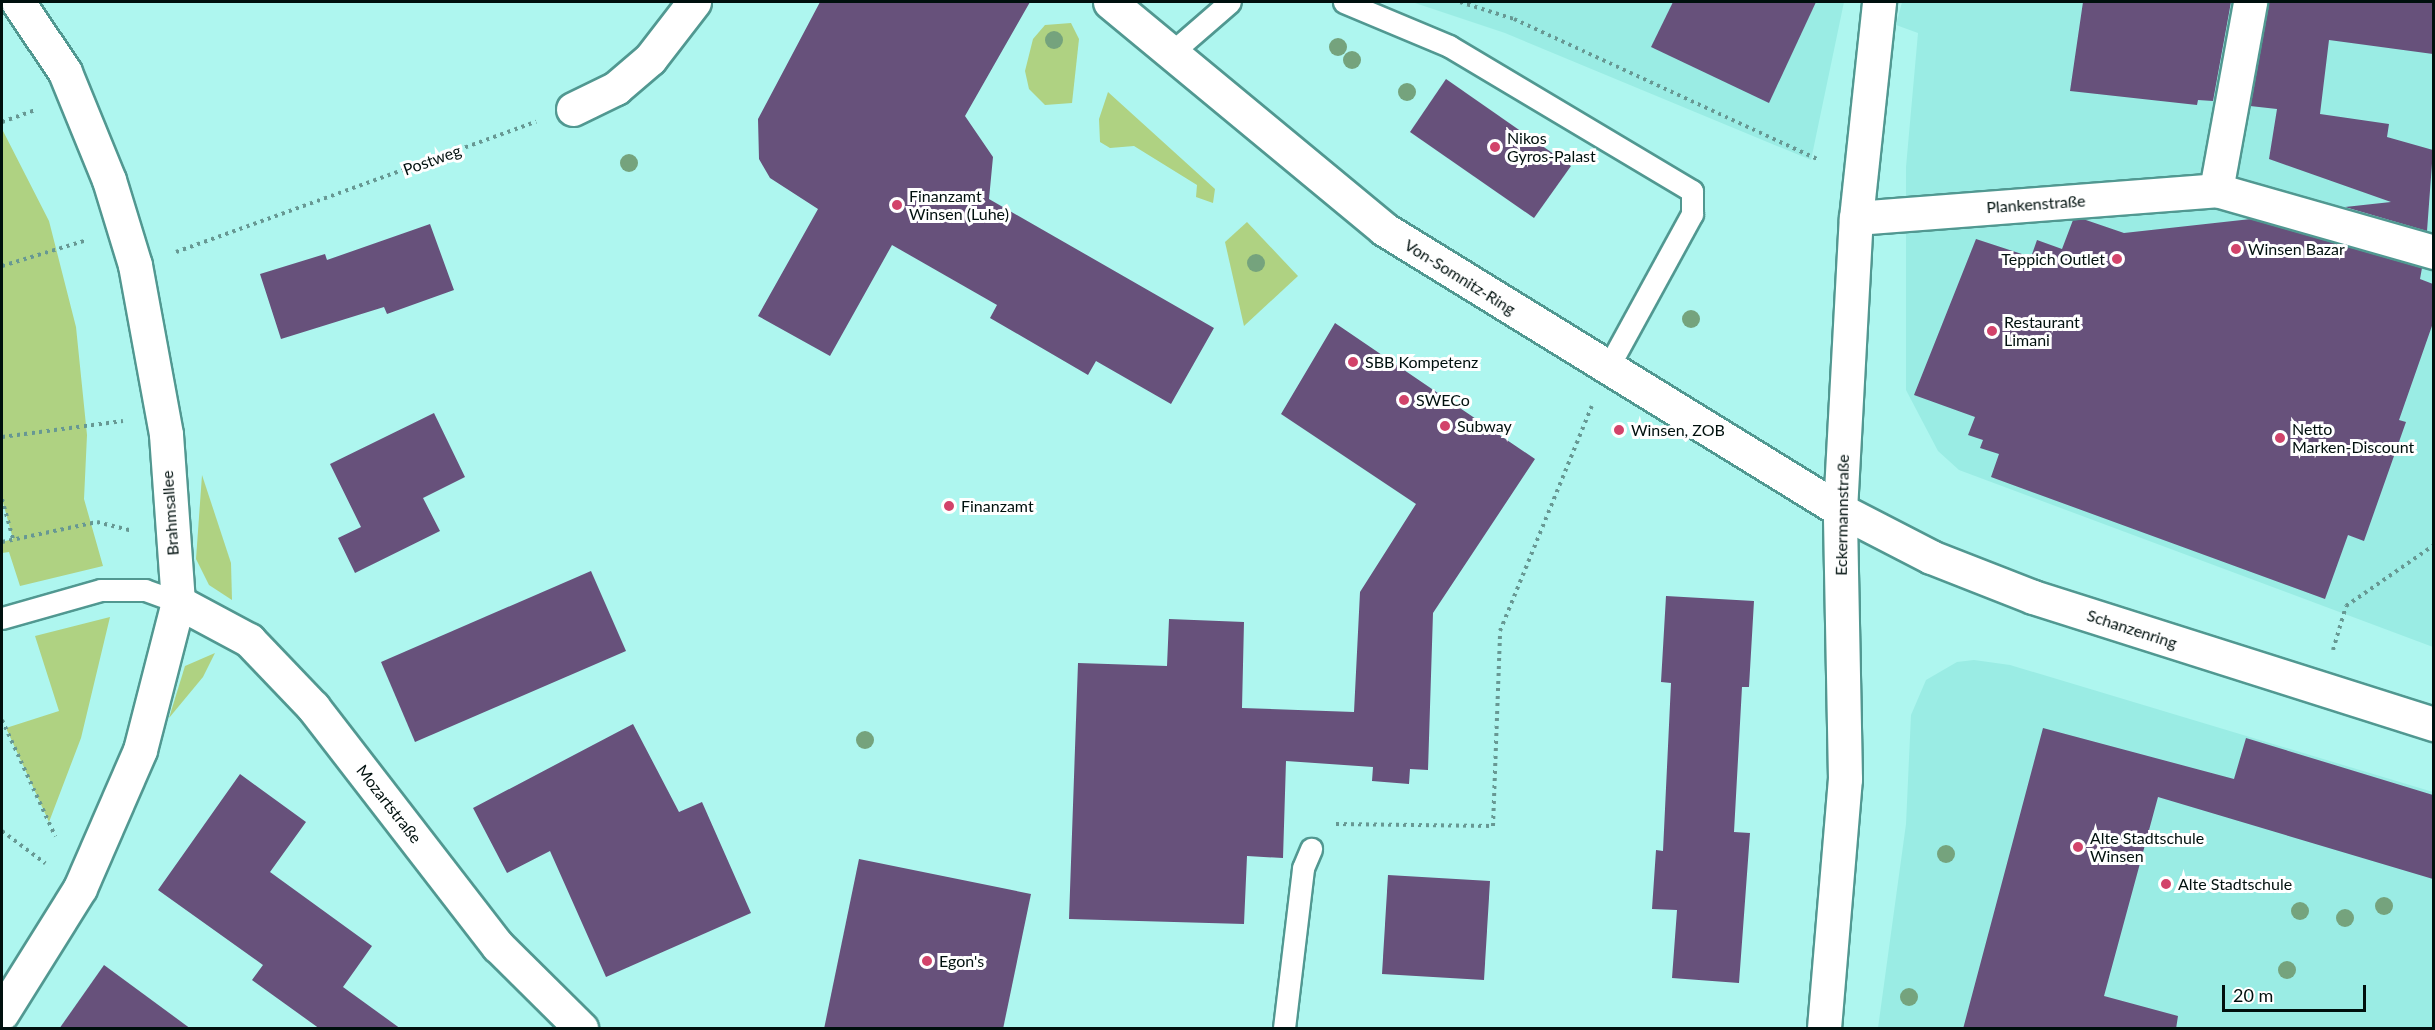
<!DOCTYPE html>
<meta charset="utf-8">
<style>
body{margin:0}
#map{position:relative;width:2435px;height:1030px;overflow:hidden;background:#aef6ef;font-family:Lato,sans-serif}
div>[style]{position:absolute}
.built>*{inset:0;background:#9aece4}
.green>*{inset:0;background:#afd282}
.building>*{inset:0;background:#67517b}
.path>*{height:4px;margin-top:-2px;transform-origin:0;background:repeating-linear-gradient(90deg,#679893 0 3px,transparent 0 7.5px)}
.roads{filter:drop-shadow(2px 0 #519891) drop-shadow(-2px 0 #519891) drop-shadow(0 2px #519891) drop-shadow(0 -2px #519891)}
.service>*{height:21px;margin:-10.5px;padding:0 10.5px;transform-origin:10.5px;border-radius:10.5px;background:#fff}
.minor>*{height:33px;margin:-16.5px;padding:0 16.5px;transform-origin:16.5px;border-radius:16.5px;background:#fff}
.secondary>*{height:33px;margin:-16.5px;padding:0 16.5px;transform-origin:16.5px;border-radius:16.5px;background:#fff}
.trees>*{width:18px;height:18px;margin:-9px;border-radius:50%;background:#75a37d}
.dots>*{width:16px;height:16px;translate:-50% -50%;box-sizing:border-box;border:3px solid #fff;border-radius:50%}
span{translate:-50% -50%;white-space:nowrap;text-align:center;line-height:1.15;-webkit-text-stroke:6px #fff;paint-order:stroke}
.poi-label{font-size:16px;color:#00100e}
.left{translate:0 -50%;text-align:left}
.right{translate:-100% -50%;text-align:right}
.street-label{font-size:16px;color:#00100e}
.frame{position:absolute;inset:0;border:3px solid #00100e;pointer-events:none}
.scale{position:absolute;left:2222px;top:985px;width:144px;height:27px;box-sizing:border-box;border:3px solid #00100e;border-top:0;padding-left:8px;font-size:18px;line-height:21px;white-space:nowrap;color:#00100e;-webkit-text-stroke:4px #fff;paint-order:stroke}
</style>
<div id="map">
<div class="built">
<div style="clip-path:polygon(1412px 2px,1844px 2px,1811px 160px,1505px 33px)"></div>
<div style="clip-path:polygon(1902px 2px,2433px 2px,2433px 647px,1959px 470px,1938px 451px,1906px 390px,1906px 167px,1918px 33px,1896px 25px)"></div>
<div style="clip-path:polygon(1974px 660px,2010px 665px,2433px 792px,2433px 1028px,1878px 1028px,1906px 824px,1911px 715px,1926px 680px,1957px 662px)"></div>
</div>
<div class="green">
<div style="clip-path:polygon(1071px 23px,1079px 39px,1072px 103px,1045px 105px,1029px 89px,1025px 71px,1033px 39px,1045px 25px)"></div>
<div style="clip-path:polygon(1108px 92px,1215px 189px,1213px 203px,1196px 197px,1197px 185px,1134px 146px,1110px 148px,1100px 142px,1099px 119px)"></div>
<div style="clip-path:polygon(2px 129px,49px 221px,76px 327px,87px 435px,84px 499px,103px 566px,20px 586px,9px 552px,2px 553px,2px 542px,13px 539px,2px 499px)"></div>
<div style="clip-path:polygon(1247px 222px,1298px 276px,1244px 326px,1225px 242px)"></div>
<div style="clip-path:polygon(202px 475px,231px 563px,232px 600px,209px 585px,196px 559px)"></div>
<div style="clip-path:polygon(110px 617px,81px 738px,49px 822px,6px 728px,59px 711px,35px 636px)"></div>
<div style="clip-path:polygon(215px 653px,203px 677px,169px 718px,185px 666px)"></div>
</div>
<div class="building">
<div style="clip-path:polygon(820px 2px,1030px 2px,965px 116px,993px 157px,989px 199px,1214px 328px,1171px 404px,1096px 361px,1088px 375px,990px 318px,997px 305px,892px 245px,830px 356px,758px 316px,818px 209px,770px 178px,759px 159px,758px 119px)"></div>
<div style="clip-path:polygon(1673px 2px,1816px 2px,1769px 103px,1651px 47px)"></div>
<div style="clip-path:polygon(2083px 2px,2231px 2px,2213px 101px,2198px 100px,2197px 105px,2070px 91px)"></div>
<div style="clip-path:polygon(2268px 2px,2433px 2px,2433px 54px,2329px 40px,2320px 114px,2389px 124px,2387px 137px,2433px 150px,2427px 231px,2345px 207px,2391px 202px,2269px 159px,2277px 109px,2250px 106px)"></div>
<div style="clip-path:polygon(1446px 79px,1571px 166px,1534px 218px,1410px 132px)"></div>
<div style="clip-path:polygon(2083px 219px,2124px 233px,2251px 219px,2422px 268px,2420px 279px,2433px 284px,2433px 323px,2399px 420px,2406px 422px,2364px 541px,2348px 535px,2325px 599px,1991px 477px,1999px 454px,1980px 448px,1983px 440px,1968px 435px,1975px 417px,1914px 395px,1976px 239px,2031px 257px,2037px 240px,2062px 249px,2073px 220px)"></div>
<div style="clip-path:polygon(430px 224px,454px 290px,387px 314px,384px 307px,281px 339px,260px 274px,325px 254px,327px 260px)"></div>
<div style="clip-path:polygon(1335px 323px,1535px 459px,1433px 613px,1428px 770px,1410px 769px,1409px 784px,1372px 781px,1373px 767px,1286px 761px,1283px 858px,1247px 856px,1244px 924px,1069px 919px,1078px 663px,1167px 666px,1169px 619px,1244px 622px,1242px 708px,1354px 712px,1360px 592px,1416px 504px,1281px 414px)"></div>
<div style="clip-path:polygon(434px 413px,465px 477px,423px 498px,440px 531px,355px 573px,338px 538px,361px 527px,330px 464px)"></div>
<div style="clip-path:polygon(591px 571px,626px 651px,415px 742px,381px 662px)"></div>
<div style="clip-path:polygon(1666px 596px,1754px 601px,1749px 687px,1742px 687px,1734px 832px,1750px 833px,1739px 983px,1672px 978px,1677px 910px,1652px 909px,1656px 850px,1663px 851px,1671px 683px,1661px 682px)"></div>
<div style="clip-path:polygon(633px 724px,679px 812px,702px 802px,751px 913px,606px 977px,550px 851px,507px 873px,473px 808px)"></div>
<div style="clip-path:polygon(2043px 728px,2234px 779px,2246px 738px,2433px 795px,2433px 879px,2158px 797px,2104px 996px,2178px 1016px,2176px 1029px,1963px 1029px)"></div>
<div style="clip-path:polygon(240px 774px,306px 822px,270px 872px,372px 946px,343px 987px,401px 1029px,320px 1029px,252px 980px,263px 965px,158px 890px)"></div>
<div style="clip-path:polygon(859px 859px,1031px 894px,1003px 1029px,824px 1029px)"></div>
<div style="clip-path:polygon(1388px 875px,1490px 881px,1484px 980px,1382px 974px)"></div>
<div style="clip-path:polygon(104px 965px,191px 1029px,59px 1029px)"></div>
</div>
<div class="path">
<div style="left:1460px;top:2px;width:57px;rotate:17.5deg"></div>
<div style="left:1514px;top:19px;width:336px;rotate:24.8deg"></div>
<div style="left:2px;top:122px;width:35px;rotate:-20deg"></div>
<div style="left:176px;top:252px;width:383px;rotate:-19.9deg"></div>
<div style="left:2px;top:266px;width:86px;rotate:-17deg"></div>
<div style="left:2px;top:437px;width:122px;rotate:-7.5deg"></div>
<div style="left:2px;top:499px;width:41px;rotate:74.6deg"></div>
<div style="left:2px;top:542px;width:97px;rotate:-11.9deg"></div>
<div style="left:97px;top:522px;width:34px;rotate:14deg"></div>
<div style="left:2333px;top:650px;width:46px;rotate:-73.5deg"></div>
<div style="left:2346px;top:606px;width:107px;rotate:-34.7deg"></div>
<div style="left:2px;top:720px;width:128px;rotate:65.4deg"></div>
<div style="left:1336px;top:824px;width:157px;rotate:0.7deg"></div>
<div style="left:1493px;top:826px;width:195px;rotate:-87.9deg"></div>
<div style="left:1500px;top:631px;width:243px;rotate:-67.8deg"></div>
<div style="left:2px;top:831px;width:54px;rotate:36.7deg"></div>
</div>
<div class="roads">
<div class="service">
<div style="left:1344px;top:2px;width:114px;rotate:22.7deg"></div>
<div style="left:1449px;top:46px;width:283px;rotate:30.8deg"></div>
<div style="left:1692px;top:191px;width:23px;rotate:90deg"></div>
<div style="left:1692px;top:214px;width:177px;rotate:118.7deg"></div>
<div style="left:1170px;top:54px;width:79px;rotate:-40.9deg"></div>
<div style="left:2px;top:618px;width:103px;rotate:-15.8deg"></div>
<div style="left:101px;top:590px;width:44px"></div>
<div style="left:145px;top:590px;width:35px;rotate:20deg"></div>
<div style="left:1284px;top:1028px;width:161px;rotate:-83.2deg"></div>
<div style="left:1303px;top:868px;width:21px;rotate:-67deg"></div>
</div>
<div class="minor">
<div style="left:573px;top:109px;width:48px;rotate:-26deg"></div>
<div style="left:616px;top:88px;width:45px;rotate:-40.5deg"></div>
<div style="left:650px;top:59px;width:72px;rotate:-52.3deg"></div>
<div style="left:2216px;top:190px;width:191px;rotate:-79.7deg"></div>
<div style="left:1856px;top:218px;width:361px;rotate:-4.4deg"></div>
<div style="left:2216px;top:190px;width:227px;rotate:15.9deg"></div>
<div style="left:178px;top:602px;width:81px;rotate:28.2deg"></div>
<div style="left:249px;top:640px;width:93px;rotate:46.3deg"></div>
<div style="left:313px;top:707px;width:302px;rotate:52.3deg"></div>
<div style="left:498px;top:946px;width:117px;rotate:44.7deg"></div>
<div style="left:2px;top:1013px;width:147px;rotate:-58deg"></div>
<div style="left:80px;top:888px;width:150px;rotate:-66.5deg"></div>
<div style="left:140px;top:750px;width:153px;rotate:-75.6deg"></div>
<div style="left:178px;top:602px;width:168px;rotate:-94.1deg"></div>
<div style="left:166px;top:434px;width:172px;rotate:-100.4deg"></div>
<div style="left:135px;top:265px;width:89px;rotate:-107deg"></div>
<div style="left:109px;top:180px;width:117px;rotate:-112.2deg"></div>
<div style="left:65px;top:72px;width:84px;rotate:-123.9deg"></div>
<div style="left:1824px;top:1028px;width:250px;rotate:-85.2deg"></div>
<div style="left:1845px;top:779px;width:269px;rotate:-91.1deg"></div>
<div style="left:1840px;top:510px;width:292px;rotate:-86.9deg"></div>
<div style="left:1856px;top:218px;width:217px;rotate:-83.9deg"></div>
</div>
<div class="secondary">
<div style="left:1110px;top:2px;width:356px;rotate:39.6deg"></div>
<div style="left:1384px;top:229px;width:536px;rotate:31.64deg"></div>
<div style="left:1840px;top:510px;width:102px;rotate:27.3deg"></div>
<div style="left:1931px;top:557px;width:110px;rotate:21.4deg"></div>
<div style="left:2033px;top:597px;width:421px;rotate:17.6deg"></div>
</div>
</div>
<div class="trees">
<div style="left:1054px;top:40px"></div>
<div style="left:1338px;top:47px"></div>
<div style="left:1352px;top:60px"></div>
<div style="left:1407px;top:92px"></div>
<div style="left:629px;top:163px"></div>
<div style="left:1256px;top:263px"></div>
<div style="left:1691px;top:319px"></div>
<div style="left:865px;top:740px"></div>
<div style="left:1946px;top:854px"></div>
<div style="left:2384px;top:906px"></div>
<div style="left:2300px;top:911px"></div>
<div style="left:2345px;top:918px"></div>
<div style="left:2287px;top:970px"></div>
<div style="left:1909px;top:997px"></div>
</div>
<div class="dots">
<div style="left:1495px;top:147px;background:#d2436a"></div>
<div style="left:897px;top:205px;background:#d2436a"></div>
<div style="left:2236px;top:249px;background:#d2436a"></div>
<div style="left:2117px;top:259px;background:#d2436a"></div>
<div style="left:1992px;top:331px;background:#d2436a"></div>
<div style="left:1353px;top:362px;background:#d2436a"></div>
<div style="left:1404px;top:400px;background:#d2436a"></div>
<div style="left:1445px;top:426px;background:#d2436a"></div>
<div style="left:1619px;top:430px;background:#d2436a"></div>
<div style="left:2280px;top:438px;background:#d2436a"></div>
<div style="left:949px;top:506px;background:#d2436a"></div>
<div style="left:2078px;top:847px;background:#d2436a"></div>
<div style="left:2166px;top:884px;background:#d2436a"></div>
<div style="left:927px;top:961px;background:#d2436a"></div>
</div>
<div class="poi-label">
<span class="left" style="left:1507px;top:147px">Nikos<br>Gyros-Palast</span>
<span class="left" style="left:909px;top:205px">Finanzamt<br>Winsen (Luhe)</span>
<span class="left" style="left:2248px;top:249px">Winsen Bazar</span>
<span class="right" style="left:2105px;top:259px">Teppich Outlet</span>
<span class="left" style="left:2004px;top:331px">Restaurant<br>Limani</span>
<span class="left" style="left:1365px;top:362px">SBB Kompetenz</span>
<span class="left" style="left:1416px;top:400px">SWECo</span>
<span class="left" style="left:1457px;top:426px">Subway</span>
<span class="left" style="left:2292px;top:438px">Netto<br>Marken-Discount</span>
<span class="left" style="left:1631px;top:430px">Winsen, ZOB</span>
<span class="left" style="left:961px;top:506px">Finanzamt</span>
<span class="left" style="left:2090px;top:847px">Alte Stadtschule<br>Winsen</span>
<span class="left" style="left:2178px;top:884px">Alte Stadtschule</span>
<span class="left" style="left:939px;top:961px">Egon's</span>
</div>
<div class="street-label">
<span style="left:432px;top:160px;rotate:-20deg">Postweg</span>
<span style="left:2036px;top:204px;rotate:-4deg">Plankenstraße</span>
<span style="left:1460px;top:277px;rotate:32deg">Von-Somnitz-Ring</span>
<span style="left:170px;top:513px;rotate:-94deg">Brahmsallee</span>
<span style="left:1842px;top:515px;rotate:-89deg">Eckermannstraße</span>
<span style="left:2132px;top:629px;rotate:18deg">Schanzenring</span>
<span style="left:389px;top:804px;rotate:52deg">Mozartstraße</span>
</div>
<div class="frame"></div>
<div class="scale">20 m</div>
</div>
